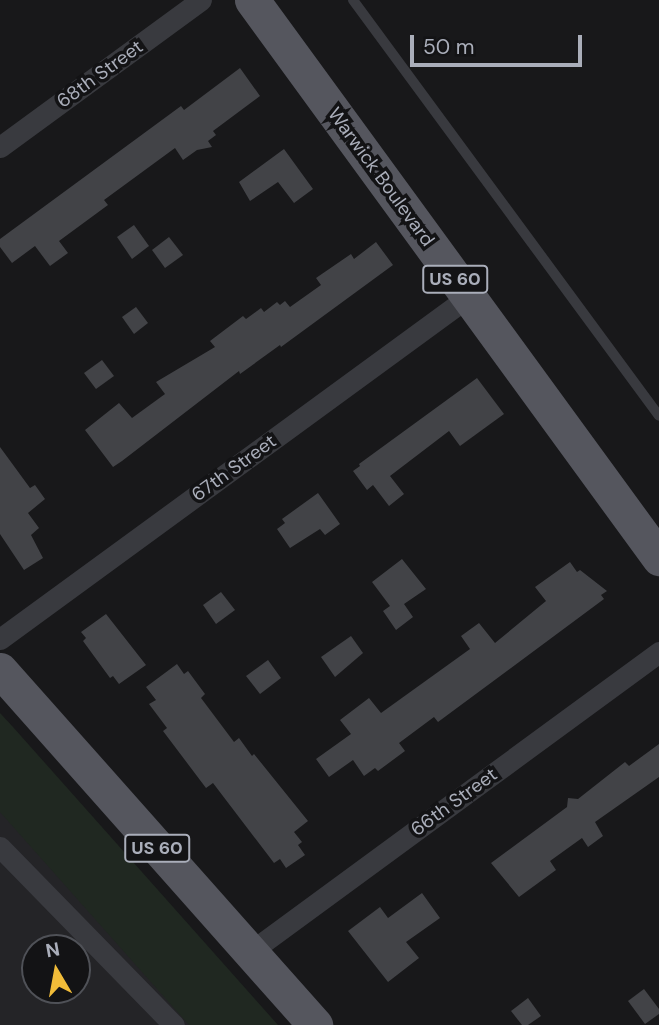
<!DOCTYPE html>
<style>
body{margin:0}
#map{position:relative;width:659px;height:1025px;overflow:hidden;background:#18181a;font-family:"DM Sans",sans-serif}
div>[style]{position:absolute}
.built>*{inset:0;background:#242427}
.green>*{inset:0;background:#202821}
.building>*{inset:0;background:#424347}
.service>*{height:10px;margin:-5px;padding:0 5px;transform-origin:5px;border-radius:5px;background:#393a3f}
.minor>*{height:21px;margin:-10.5px;padding:0 10.5px;transform-origin:10.5px;border-radius:10.5px;background:#393a3f}
.primary>*{height:35px;margin:-17.5px;padding:0 17.5px;transform-origin:17.5px;border-radius:17.5px;background:#55565e}
span{translate:-50% -50%;white-space:nowrap;text-align:center;line-height:1.15;-webkit-text-stroke:7px #131315;paint-order:stroke}
.shield-label span{padding:2px 5px;background:#131315;border:2px solid;border-radius:5px;-webkit-text-stroke-width:0}
.shield-label{font-size:18px;color:#aaaeba;font-weight:700}
.street-label{font-size:19px;color:#aaaeba}
.north{position:absolute;left:21px;top:934px;width:70px;height:70px;box-sizing:border-box;background:#131315;border:2px solid #4f5157;border-radius:50%;rotate:350deg;font-size:19px;font-weight:700;line-height:28px;text-align:center;color:#aaaeba}
.north::after{content:'';display:block;margin:auto;width:24px;height:32px;background:#f1bc39;clip-path:polygon(50% 0,100% 100%,50% 72%,0 100%)}
.scale{position:absolute;left:410px;top:35px;width:172px;height:32px;box-sizing:border-box;border:4px solid #aaaeba;border-top:0;padding-left:9px;font-size:21px;line-height:24px;white-space:nowrap;color:#aaaeba;-webkit-text-stroke:5px #131315;paint-order:stroke}
</style>
<div id="map">
<div class="built">
<div style="clip-path:polygon(evenodd,0 750px,253px 1025px,0 1025px,0 750px,35px 948px,77px 948px,77px 990px,35px 990px,35px 948px)"></div>
</div>
<div class="green">
<div style="clip-path:polygon(0 713px,13px 727px,278px 1025px,189px 1025px,0 812px)"></div>
</div>
<div class="building">
<div style="clip-path:polygon(240px 68px,260px 96px,213px 131px,216px 135px,208px 141px,212px 147px,197px 150px,183px 160px,175px 148px,104px 200px,108px 205px,59px 241px,68px 253px,50px 266px,35px 246px,12px 263px,0 247px,0 239px,181px 106px,184px 110px)"></div>
<div style="clip-path:polygon(284px 149px,313px 189px,294px 203px,278px 182px,250px 201px,239px 182px)"></div>
<div style="clip-path:polygon(134px 225px,149px 246px,132px 259px,117px 237px)"></div>
<div style="clip-path:polygon(169px 237px,183px 255px,165px 268px,152px 250px)"></div>
<div style="clip-path:polygon(376px 242px,393px 265px,281px 347px,280px 345px,240px 374px,239px 371px,122px 461px,113px 467px,85px 430px,119px 403px,132px 418px,165px 394px,156px 382px,215px 347px,210px 341px,243px 316px,246px 319px,261px 308px,264px 312px,277px 302px,280px 305px,285px 301px,290px 307px,321px 285px,316px 278px,351px 254px,354px 259px)"></div>
<div style="clip-path:polygon(136px 307px,148px 323px,134px 334px,122px 317px)"></div>
<div style="clip-path:polygon(102px 360px,114px 376px,96px 389px,84px 373px)"></div>
<div style="clip-path:polygon(477px 378px,504px 414px,460px 446px,449px 431px,390px 476px,404px 494px,389px 506px,373px 485px,367px 490px,353px 471px,360px 466px,359px 464px)"></div>
<div style="clip-path:polygon(0 447px,30px 488px,35px 485px,45px 499px,28px 513px,39px 528px,31px 535px,43px 558px,24px 570px,0 534px)"></div>
<div style="clip-path:polygon(318px 493px,340px 524px,325px 535px,320px 529px,290px 548px,277px 529px,285px 523px,282px 519px)"></div>
<div style="clip-path:polygon(402px 559px,426px 589px,404px 604px,413px 617px,396px 630px,383px 611px,390px 606px,372px 582px)"></div>
<div style="clip-path:polygon(570px 562px,577px 572px,580px 570px,607px 591px,601px 595px,604px 599px,438px 722px,434px 717px,399px 743px,405px 751px,378px 771px,375px 768px,364px 776px,353px 760px,329px 777px,316px 759px,351px 734px,340px 720px,369px 698px,381px 713px,470px 649px,461px 636px,479px 623px,495px 643px,546px 601px,535px 587px)"></div>
<div style="clip-path:polygon(221px 592px,235px 610px,216px 624px,203px 605px)"></div>
<div style="clip-path:polygon(106px 614px,146px 665px,119px 684px,113px 676px,110px 678px,83px 641px,86px 638px,81px 632px)"></div>
<div style="clip-path:polygon(351px 636px,363px 653px,335px 677px,321px 657px)"></div>
<div style="clip-path:polygon(268px 660px,281px 678px,260px 694px,246px 676px)"></div>
<div style="clip-path:polygon(177px 664px,184px 674px,188px 671px,205px 694px,201px 698px,234px 742px,239px 738px,252px 756px,254px 754px,308px 821px,294px 832px,302px 842px,298px 845px,305px 855px,286px 868px,280px 859px,274px 863px,213px 783px,206px 788px,163px 731px,167px 728px,149px 704px,156px 700px,146px 687px)"></div>
<div style="clip-path:polygon(659px 744px,659px 777px,595px 822px,603px 836px,588px 847px,582px 838px,550px 861px,556px 870px,519px 897px,491px 863px,567px 807px,568px 798px,578px 799px,625px 762px,629px 766px)"></div>
<div style="clip-path:polygon(422px 893px,440px 918px,406px 942px,419px 958px,388px 982px,348px 931px,380px 907px,388px 918px)"></div>
<div style="clip-path:polygon(644px 989px,659px 1009px,659px 1014px,645px 1024px,628px 1001px)"></div>
<div style="clip-path:polygon(528px 998px,541px 1016px,528px 1025px,522px 1025px,511px 1011px)"></div>
</div>
<div class="service">
<div style="left:353px;top:0;width:516px;rotate:53.66deg"></div>
</div>
<div class="minor">
<div style="left:0;top:147px;width:249px;rotate:-36.2deg"></div>
<div style="left:0;top:639px;width:580px;rotate:-36.16deg"></div>
<div style="left:0;top:847px;width:249px;rotate:45.7deg"></div>
<div style="left:250px;top:952px;width:507px;rotate:-36.26deg"></div>
</div>
<div class="primary">
<div style="left:252px;top:0;width:691px;rotate:53.89deg"></div>
<div style="left:0;top:670px;width:475px;rotate:48.4deg"></div>
</div>
<div class="shield-label">
<span style="left:455px;top:279px">US 60</span>
<span style="left:157px;top:848px">US 60</span>
</div>
<div class="street-label">
<span style="left:100px;top:74px;rotate:-36deg">68th Street</span>
<span style="left:381px;top:177px;rotate:54deg">Warwick Boulevard</span>
<span style="left:234px;top:468px;rotate:-36deg">67th Street</span>
<span style="left:454px;top:802px;rotate:-36deg">66th Street</span>
</div>
<div class="north">N</div>
<div class="scale">50 m</div>
</div>
